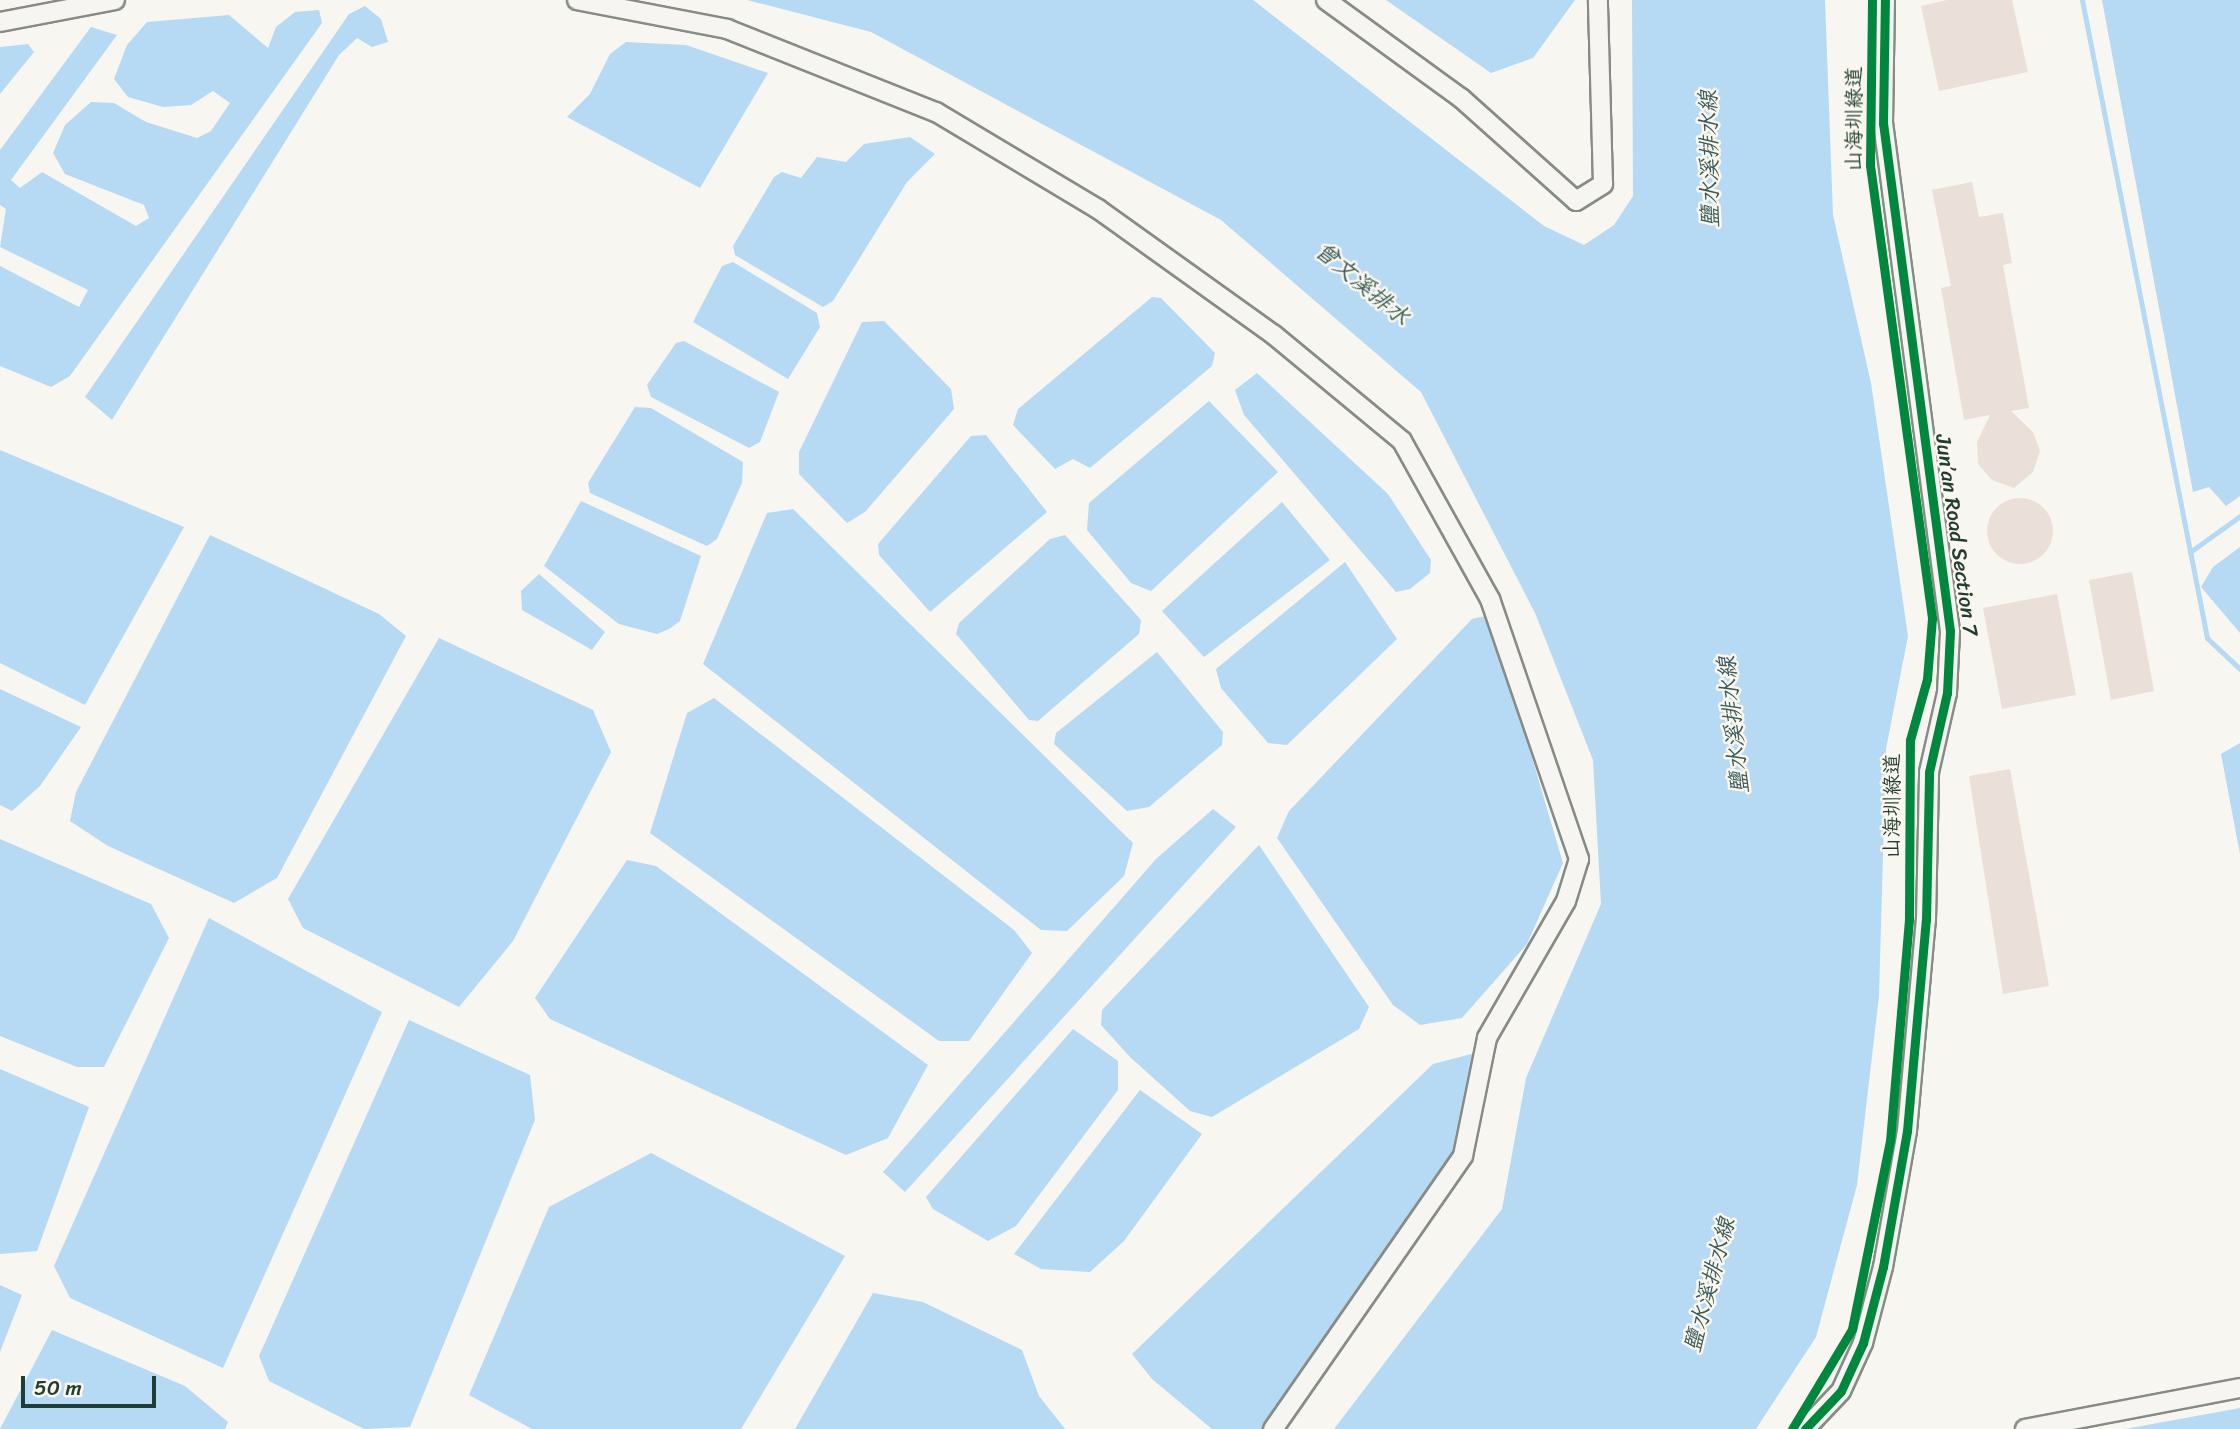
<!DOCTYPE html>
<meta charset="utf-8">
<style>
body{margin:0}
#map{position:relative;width:2240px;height:1429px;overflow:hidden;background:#f8f6f0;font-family:Sriracha,"LXGW WenKai TC",sans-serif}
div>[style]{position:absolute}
.water>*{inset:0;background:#b6d9f4}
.stream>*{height:5px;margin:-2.5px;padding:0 2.5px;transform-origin:2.5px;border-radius:2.5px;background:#b6d9f4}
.building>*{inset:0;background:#eadfd9}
.round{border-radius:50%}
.roads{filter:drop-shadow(2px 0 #868b86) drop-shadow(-2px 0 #868b86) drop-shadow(0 2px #868b86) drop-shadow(0 -2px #868b86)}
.minor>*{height:18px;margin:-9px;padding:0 9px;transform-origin:9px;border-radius:9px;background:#f6f5f1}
.cycleway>*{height:9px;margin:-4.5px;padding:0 4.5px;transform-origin:4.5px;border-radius:4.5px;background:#00873e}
span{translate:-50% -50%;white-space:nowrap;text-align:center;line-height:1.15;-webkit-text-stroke:5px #fbf7ec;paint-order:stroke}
.street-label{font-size:21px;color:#1f3d34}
.water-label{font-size:23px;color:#375a5b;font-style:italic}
.scale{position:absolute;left:21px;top:1376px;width:135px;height:32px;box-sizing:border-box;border:4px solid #1f3d34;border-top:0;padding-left:9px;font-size:21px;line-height:24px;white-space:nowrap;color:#1f3d34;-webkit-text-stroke:5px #fbf7ec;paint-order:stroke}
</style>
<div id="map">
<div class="water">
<div style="clip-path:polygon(747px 0,1253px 0,1544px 226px,1584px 245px,1614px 225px,1633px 196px,1632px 0,1825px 0,1833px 215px,1871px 383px,1908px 636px,1886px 749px,1879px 996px,1857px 1185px,1816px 1337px,1756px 1429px,1334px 1429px,1502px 1209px,1526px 1078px,1601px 904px,1593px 760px,1535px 613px,1421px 392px,1221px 220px,871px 32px)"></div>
<div style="clip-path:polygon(1386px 0,1575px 0,1533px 58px,1491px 73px)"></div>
<div style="clip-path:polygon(2102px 0,2240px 0,2240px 496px,2226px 506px,2209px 487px,2193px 492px)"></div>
<div style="clip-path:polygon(365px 6px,381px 19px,388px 42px,372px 47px,357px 38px,339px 55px,112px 420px,85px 397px,349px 14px)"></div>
<div style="clip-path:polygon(319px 10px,322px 23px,70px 376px,51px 387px,0 366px,0 266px,79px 307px,88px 290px,0 247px,6px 209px,0 205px,0 150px,91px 27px,117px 35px,11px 180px,20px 188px,42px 172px,136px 226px,149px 218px,144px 205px,65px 174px,53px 153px,65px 125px,91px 102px,114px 103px,146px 122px,197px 138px,211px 131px,230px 103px,213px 91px,191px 105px,163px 107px,128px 97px,114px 79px,127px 45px,147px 22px,229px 15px,268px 48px,276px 27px,295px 12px)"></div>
<div style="clip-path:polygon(626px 42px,686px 45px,768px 73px,700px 188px,567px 117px,590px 94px,610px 54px)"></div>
<div style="clip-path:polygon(28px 44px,34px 52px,0 94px,0 47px)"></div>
<div style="clip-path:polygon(910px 137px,935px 154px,907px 182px,833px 301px,823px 307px,735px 255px,733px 246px,774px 177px,782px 172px,801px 178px,817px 157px,846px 162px,864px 144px)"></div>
<div style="clip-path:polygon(733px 262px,817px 313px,820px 327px,788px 379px,693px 322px,722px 266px)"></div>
<div style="clip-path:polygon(1152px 297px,1161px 298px,1215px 353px,1212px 366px,1090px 468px,1073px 459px,1055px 469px,1013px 425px,1018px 409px)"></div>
<div style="clip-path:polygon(884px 321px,951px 389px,954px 409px,865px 512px,847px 523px,799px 474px,799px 452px,862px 322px)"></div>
<div style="clip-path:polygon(684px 341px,779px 392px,760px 442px,749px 448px,651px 397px,647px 385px,676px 343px)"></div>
<div style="clip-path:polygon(1257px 373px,1388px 494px,1431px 560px,1430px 573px,1410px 589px,1396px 592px,1244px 415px,1235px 390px)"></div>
<div style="clip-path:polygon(1209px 401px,1278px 472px,1151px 591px,1131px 583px,1087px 530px,1089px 503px)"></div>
<div style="clip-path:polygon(635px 407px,651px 408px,743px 462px,742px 483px,717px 539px,707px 546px,590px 493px,588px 483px)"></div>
<div style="clip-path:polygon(986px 435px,1047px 512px,930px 612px,879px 555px,878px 544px,971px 436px)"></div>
<div style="clip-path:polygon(0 450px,184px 527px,85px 705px,0 663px)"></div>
<div style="clip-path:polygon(581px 501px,701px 556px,680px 621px,669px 629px,657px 634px,619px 624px,544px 566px)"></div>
<div style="clip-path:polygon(1282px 502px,1330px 560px,1204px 657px,1162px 611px)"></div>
<div style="clip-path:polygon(793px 509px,1133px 843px,1124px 876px,1067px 931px,1041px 930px,703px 664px,767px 513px)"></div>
<div style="clip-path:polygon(210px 535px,379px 614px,406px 636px,277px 878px,234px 903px,108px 846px,70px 821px,76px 792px)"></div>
<div style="clip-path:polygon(1065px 535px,1141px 620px,1139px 634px,1038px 721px,1029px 720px,956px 634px,959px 623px,1050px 539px)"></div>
<div style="clip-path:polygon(2240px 547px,2240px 633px,2201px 587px,2213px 567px)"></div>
<div style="clip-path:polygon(1345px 562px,1397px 639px,1287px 745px,1268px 743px,1221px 688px,1216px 669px)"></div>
<div style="clip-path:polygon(539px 574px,605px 632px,592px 650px,522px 610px,521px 591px)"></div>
<div style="clip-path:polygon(1490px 615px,1563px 863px,1527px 944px,1462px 1018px,1420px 1025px,1393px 1005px,1277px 838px,1289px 811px,1472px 619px)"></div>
<div style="clip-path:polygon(439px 638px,593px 710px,611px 752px,513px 941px,459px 1007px,303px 928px,288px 899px)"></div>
<div style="clip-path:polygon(1157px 652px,1223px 732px,1222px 745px,1149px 807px,1127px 811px,1054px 744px,1056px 733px)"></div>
<div style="clip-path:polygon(0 689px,81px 727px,40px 786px,12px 811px,0 805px)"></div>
<div style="clip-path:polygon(714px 698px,1014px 930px,1032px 953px,969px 1041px,939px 1041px,650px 833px,687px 713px)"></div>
<div style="clip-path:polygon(2240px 743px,2240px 854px,2221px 754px)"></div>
<div style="clip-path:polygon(1213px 809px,1236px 827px,905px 1192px,883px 1172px,1156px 859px)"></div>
<div style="clip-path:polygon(0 839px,151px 904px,169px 938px,104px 1067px,77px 1067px,0 1036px)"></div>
<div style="clip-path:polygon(1259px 845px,1369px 1007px,1359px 1029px,1212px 1117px,1190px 1111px,1130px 1057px,1101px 1025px,1102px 1010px)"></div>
<div style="clip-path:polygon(627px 860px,656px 866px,928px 1065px,888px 1138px,846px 1155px,550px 1019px,535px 998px)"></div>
<div style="clip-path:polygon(209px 918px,382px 1012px,223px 1368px,70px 1298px,54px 1266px)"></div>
<div style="clip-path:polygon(409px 1020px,530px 1075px,535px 1120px,410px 1427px,364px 1429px,269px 1381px,259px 1356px)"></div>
<div style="clip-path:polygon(1073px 1029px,1118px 1061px,1118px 1090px,1016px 1226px,988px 1241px,933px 1209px,926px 1197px)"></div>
<div style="clip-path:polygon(1479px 1052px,1452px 1170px,1270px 1429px,1212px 1429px,1152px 1379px,1132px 1354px,1433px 1064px)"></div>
<div style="clip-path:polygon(0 1069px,89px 1107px,37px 1251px,0 1254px)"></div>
<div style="clip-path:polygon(1140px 1090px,1202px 1134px,1124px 1241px,1090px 1272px,1041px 1269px,1014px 1254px)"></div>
<div style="clip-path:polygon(651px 1153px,845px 1256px,741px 1429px,532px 1429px,469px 1395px,549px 1207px)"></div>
<div style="clip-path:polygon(0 1285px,22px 1295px,0 1352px)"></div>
<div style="clip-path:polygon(873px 1293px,923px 1302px,1022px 1350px,1039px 1396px,1065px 1429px,795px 1429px)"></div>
<div style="clip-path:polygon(52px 1330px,185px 1386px,228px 1422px,225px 1429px,0 1429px)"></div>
<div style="clip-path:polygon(2240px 1408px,2240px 1429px,2125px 1429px)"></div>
</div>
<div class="stream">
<div style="left:2082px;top:0;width:650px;rotate:78.91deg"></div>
<div style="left:2207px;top:638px;width:45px;rotate:43.2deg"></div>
<div style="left:2190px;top:552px;width:62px;rotate:-35.8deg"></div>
</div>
<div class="building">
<div style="clip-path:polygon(1947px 0,2012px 0,2028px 72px,1939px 91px,1921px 6px)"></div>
<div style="clip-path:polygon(1972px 182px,1979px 217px,2003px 213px,2012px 263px,2003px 265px,2029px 408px,2011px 411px,2033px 432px,2040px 451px,2033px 472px,2014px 488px,1992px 480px,1978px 464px,1977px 442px,1990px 415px,1964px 420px,1941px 288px,1951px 286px,1932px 190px)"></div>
<div class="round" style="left:1987px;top:498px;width:66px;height:66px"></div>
<div style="clip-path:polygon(2132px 572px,2154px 691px,2111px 700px,2089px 580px)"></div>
<div style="clip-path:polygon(2057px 594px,2076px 695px,2002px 709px,1983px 608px)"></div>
<div style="clip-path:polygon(2010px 769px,2049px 986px,2003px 994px,1969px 776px)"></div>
</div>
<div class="roads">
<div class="minor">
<div style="left:577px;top:0;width:153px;rotate:10.9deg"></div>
<div style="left:727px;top:29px;width:225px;rotate:21.7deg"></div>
<div style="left:936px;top:112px;width:189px;rotate:30.9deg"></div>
<div style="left:1098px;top:209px;width:216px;rotate:35.6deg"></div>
<div style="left:1274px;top:335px;width:166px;rotate:39.6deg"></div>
<div style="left:1402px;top:441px;width:181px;rotate:60.9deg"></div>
<div style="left:1490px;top:599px;width:275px;rotate:71.1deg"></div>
<div style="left:1579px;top:859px;width:44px;rotate:107.2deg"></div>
<div style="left:1566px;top:901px;width:158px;rotate:120deg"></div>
<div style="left:1487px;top:1038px;width:120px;rotate:101.5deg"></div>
<div style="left:1463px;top:1156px;width:333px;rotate:124.8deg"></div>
<div style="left:1326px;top:0;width:167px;rotate:36deg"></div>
<div style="left:1461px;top:98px;width:154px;rotate:41.8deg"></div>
<div style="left:1576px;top:201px;width:32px;rotate:-32deg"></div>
<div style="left:1603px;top:184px;width:184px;rotate:-91.6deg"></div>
<div style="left:0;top:22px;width:117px;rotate:-10.8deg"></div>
<div style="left:1805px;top:1429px;width:52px;rotate:-46.5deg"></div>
<div style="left:1841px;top:1391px;width:53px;rotate:-65.4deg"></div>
<div style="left:1863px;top:1343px;width:79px;rotate:-75.3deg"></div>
<div style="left:1883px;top:1267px;width:138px;rotate:-80deg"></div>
<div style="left:1907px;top:1131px;width:212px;rotate:-84.9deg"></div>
<div style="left:1926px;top:920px;width:148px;rotate:-88.8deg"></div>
<div style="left:1929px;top:772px;width:81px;rotate:-77.2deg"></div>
<div style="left:1947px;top:693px;width:62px;rotate:-87.2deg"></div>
<div style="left:1950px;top:631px;width:512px;rotate:-97.51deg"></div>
<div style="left:1883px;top:123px;width:123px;rotate:-89.1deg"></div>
<div style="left:2025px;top:1429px;width:219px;rotate:-10.8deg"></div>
</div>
</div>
<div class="cycleway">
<div style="left:1792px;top:1429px;width:117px;rotate:-59deg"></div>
<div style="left:1852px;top:1329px;width:192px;rotate:-78.6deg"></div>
<div style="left:1890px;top:1141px;width:222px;rotate:-85.1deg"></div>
<div style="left:1909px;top:920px;width:180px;rotate:-89.7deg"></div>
<div style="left:1910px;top:740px;width:63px;rotate:-74.4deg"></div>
<div style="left:1927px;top:679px;width:61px;rotate:-85.3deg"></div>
<div style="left:1932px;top:618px;width:457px;rotate:-97.8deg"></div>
<div style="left:1870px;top:165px;width:165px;rotate:-89.3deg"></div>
<div style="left:1805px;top:1429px;width:52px;rotate:-46.5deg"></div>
<div style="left:1841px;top:1391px;width:53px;rotate:-65.4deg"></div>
<div style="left:1863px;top:1343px;width:79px;rotate:-75.3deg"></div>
<div style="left:1883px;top:1267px;width:138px;rotate:-80deg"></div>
<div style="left:1907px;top:1131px;width:212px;rotate:-84.9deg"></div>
<div style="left:1926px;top:920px;width:148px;rotate:-88.8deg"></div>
<div style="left:1929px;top:772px;width:81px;rotate:-77.2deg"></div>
<div style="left:1947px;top:693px;width:62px;rotate:-87.2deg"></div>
<div style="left:1950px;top:631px;width:512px;rotate:-97.51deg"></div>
<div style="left:1883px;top:123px;width:123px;rotate:-89.1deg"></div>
</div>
<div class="street-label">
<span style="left:1854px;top:119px;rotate:-90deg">山海圳綠道</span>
<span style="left:1957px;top:535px;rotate:82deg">Jun’an Road Section 7</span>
<span style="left:1892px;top:806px;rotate:-90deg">山海圳綠道</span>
</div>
<div class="water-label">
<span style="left:1710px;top:159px;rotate:-91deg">鹽水溪排水線</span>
<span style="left:1362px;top:284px;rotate:40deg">曾文溪排水</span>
<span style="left:1734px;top:725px;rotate:-96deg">鹽水溪排水線</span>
<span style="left:1710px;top:1285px;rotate:-75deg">鹽水溪排水線</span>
</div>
<div class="scale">50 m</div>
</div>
